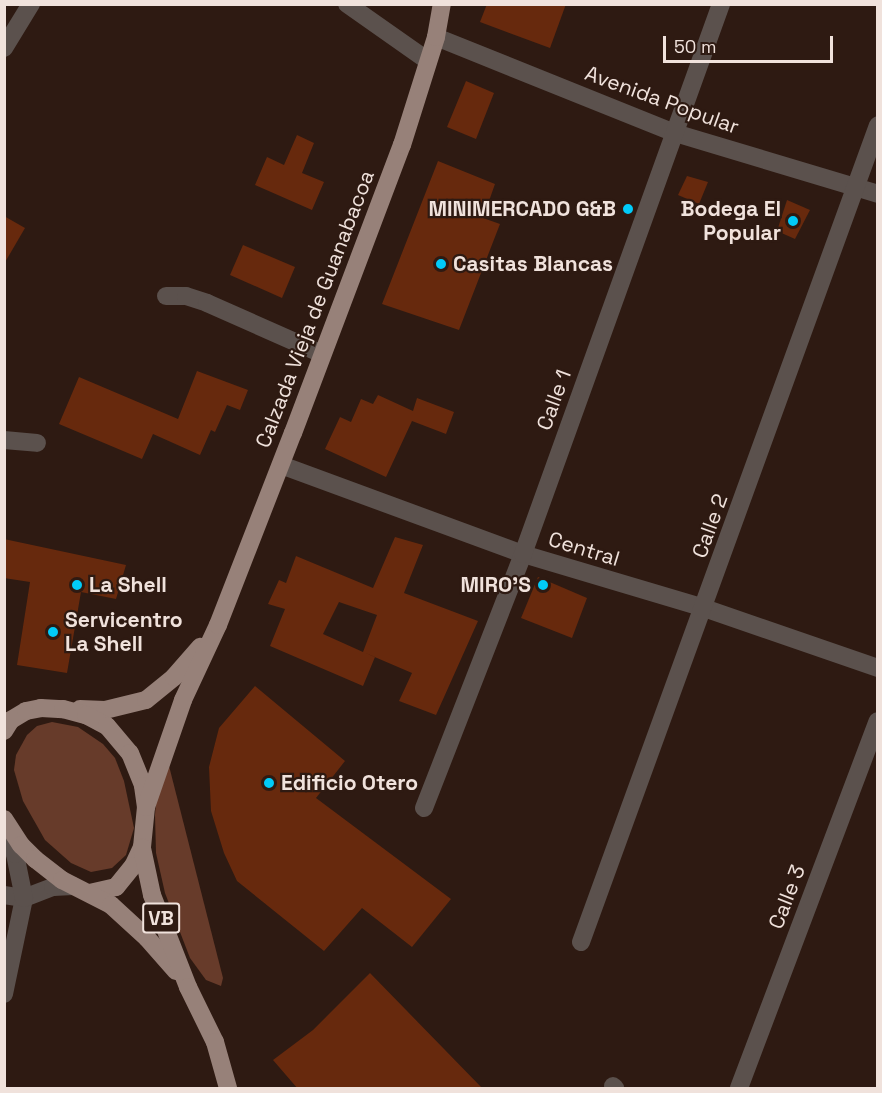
<!DOCTYPE html>
<style>
body{margin:0}
#map{position:relative;width:882px;height:1093px;overflow:hidden;background:#2e1a12;font-family:"Space Grotesk",sans-serif}
div>[style]{position:absolute}
.green>*{inset:0;background:#673b2a}
.building>*{inset:0;background:#67290d}
.minor>*{height:18px;margin:-9px;padding:0 9px;transform-origin:9px;border-radius:9px;background:#5b514d}
.major>*{height:18px;margin:-9px;padding:0 9px;transform-origin:9px;border-radius:9px;background:#978179}
.dots>*{width:16px;height:16px;translate:-50% -50%;box-sizing:border-box;border:3px solid #2e1a12;border-radius:50%}
span{translate:-50% -50%;white-space:nowrap;text-align:center;line-height:1.15;-webkit-text-stroke:4.5px #2e1a12;paint-order:stroke}
.shield-label span{padding:2px 4px;background:#2e1a12;border:2px solid;border-radius:4px;-webkit-text-stroke-width:0}
.shield-label{font-size:20px;color:#f0e2dc;font-weight:700}
.street-label{font-size:21px;color:#f0e2dc}
.poi-label{font-size:21px;color:#f0e2dc;font-weight:700}
.right{translate:-100% -50%;text-align:right}
.left{translate:0 -50%;text-align:left}
.frame{position:absolute;inset:0;border:6px solid #f0e2dc;pointer-events:none}
.scale{position:absolute;left:663px;top:36px;width:170px;height:27px;box-sizing:border-box;border:3px solid #f0e2dc;border-top:0;padding-left:8px;font-size:18px;line-height:21px;white-space:nowrap;color:#f0e2dc;-webkit-text-stroke:4px #2e1a12;paint-order:stroke}
</style>
<div id="map">
<div class="green">
<div style="clip-path:polygon(52px 722px,78px 727px,103px 744px,115px 758px,124px 781px,134px 828px,126px 855px,112px 868px,91px 872px,71px 863px,45px 840px,23px 801px,14px 770px,16px 755px,27px 735px,37px 726px)"></div>
<div style="clip-path:polygon(168px 762px,223px 978px,221px 986px,206px 980px,190px 958px,165px 893px,156px 853px,155px 815px,157px 791px)"></div>
</div>
<div class="building">
<div style="clip-path:polygon(487px 4px,566px 4px,550px 48px,480px 22px)"></div>
<div style="clip-path:polygon(466px 81px,494px 93px,476px 139px,447px 127px)"></div>
<div style="clip-path:polygon(297px 135px,314px 143px,302px 173px,324px 182px,312px 210px,255px 185px,267px 157px,284px 165px)"></div>
<div style="clip-path:polygon(438px 161px,495px 184px,483px 218px,500px 224px,459px 330px,382px 304px)"></div>
<div style="clip-path:polygon(687px 176px,708px 182px,699px 204px,678px 195px)"></div>
<div style="clip-path:polygon(787px 200px,810px 210px,795px 239px,777px 231px)"></div>
<div style="clip-path:polygon(4px 216px,25px 228px,4px 264px)"></div>
<div style="clip-path:polygon(243px 245px,295px 267px,282px 298px,230px 275px)"></div>
<div style="clip-path:polygon(197px 371px,248px 390px,240px 410px,227px 405px,215px 432px,211px 430px,200px 455px,153px 434px,142px 459px,59px 424px,79px 377px,178px 419px)"></div>
<div style="clip-path:polygon(378px 395px,413px 411px,417px 398px,454px 412px,446px 434px,412px 421px,386px 477px,325px 449px,340px 417px,351px 422px,361px 399px,373px 404px)"></div>
<div style="clip-path:polygon(evenodd,395px 537px,423px 545px,404px 593px,478px 621px,436px 715px,399px 701px,412px 673px,363px 652px,375px 657px,363px 686px,270px 646px,285px 609px,268px 604px,279px 580px,286px 583px,296px 556px,373px 588px,395px 537px,339px 602px,377px 615px,363px 652px,323px 634px,339px 602px)"></div>
<div style="clip-path:polygon(4px 539px,126px 565px,116px 599px,81px 592px,67px 673px,17px 665px,30px 582px,4px 578px)"></div>
<div style="clip-path:polygon(538px 577px,587px 598px,572px 638px,521px 618px)"></div>
<div style="clip-path:polygon(255px 686px,345px 761px,316px 798px,451px 899px,412px 947px,362px 908px,324px 951px,237px 881px,224px 853px,211px 811px,209px 767px,219px 728px)"></div>
<div style="clip-path:polygon(370px 973px,483px 1089px,298px 1089px,273px 1060px,313px 1030px)"></div>
</div>
<div class="minor">
<div style="left:347px;top:4px;width:99px;rotate:35.1deg"></div>
<div style="left:436px;top:37px;width:258px;rotate:21.9deg"></div>
<div style="left:675px;top:133px;width:212px;rotate:16.7deg"></div>
<div style="left:4px;top:48px;width:52px;rotate:-58.5deg"></div>
<div style="left:166px;top:296px;width:20px"></div>
<div style="left:186px;top:296px;width:22px;rotate:18deg"></div>
<div style="left:207px;top:303px;width:126px;rotate:23.9deg"></div>
<div style="left:4px;top:440px;width:33px;rotate:5deg"></div>
<div style="left:281px;top:465px;width:258px;rotate:20.2deg"></div>
<div style="left:523px;top:554px;width:189px;rotate:16.6deg"></div>
<div style="left:704px;top:608px;width:184px;rotate:19deg"></div>
<div style="left:424px;top:808px;width:273px;rotate:-68.7deg"></div>
<div style="left:523px;top:554px;width:585px;rotate:-70.2deg"></div>
<div style="left:4px;top:895px;width:20px;rotate:9deg"></div>
<div style="left:24px;top:898px;width:31px;rotate:-21deg"></div>
<div style="left:53px;top:887px;width:20px;rotate:-3deg"></div>
<div style="left:581px;top:942px;width:869px;rotate:-70.02deg"></div>
<div style="left:4px;top:994px;width:98px;rotate:-78.2deg"></div>
<div style="left:24px;top:898px;width:45px;rotate:-101.6deg"></div>
<div style="left:15px;top:854px;width:30px;rotate:-110deg"></div>
<div style="left:613px;top:1086px;width:3px;rotate:45deg"></div>
<div style="left:739px;top:1088px;width:392px;rotate:-69.3deg"></div>
</div>
<div class="major">
<div style="left:80px;top:709px;width:25px;rotate:2deg"></div>
<div style="left:105px;top:710px;width:42px;rotate:-13.7deg"></div>
<div style="left:146px;top:700px;width:36px;rotate:-39deg"></div>
<div style="left:174px;top:677px;width:40px;rotate:-49deg"></div>
<div style="left:4px;top:731px;width:13px;rotate:-58deg"></div>
<div style="left:11px;top:720px;width:17px;rotate:-31deg"></div>
<div style="left:26px;top:711px;width:15px;rotate:-11deg"></div>
<div style="left:41px;top:708px;width:22px;rotate:3deg"></div>
<div style="left:63px;top:709px;width:24px;rotate:15deg"></div>
<div style="left:86px;top:715px;width:24px;rotate:28deg"></div>
<div style="left:107px;top:726px;width:35px;rotate:50deg"></div>
<div style="left:130px;top:753px;width:35px;rotate:68deg"></div>
<div style="left:143px;top:786px;width:21px;rotate:82deg"></div>
<div style="left:146px;top:807px;width:40px;rotate:95.7deg"></div>
<div style="left:142px;top:847px;width:21px;rotate:115deg"></div>
<div style="left:133px;top:866px;width:27px;rotate:129deg"></div>
<div style="left:116px;top:887px;width:26px;rotate:167deg"></div>
<div style="left:146px;top:807px;width:113px;rotate:-70.9deg"></div>
<div style="left:183px;top:700px;width:83px;rotate:-65deg"></div>
<div style="left:218px;top:625px;width:206px;rotate:-68.7deg"></div>
<div style="left:293px;top:433px;width:308px;rotate:-69.3deg"></div>
<div style="left:402px;top:145px;width:113px;rotate:-72.5deg"></div>
<div style="left:436px;top:37px;width:34px;rotate:-80deg"></div>
<div style="left:4px;top:819px;width:31px;rotate:57deg"></div>
<div style="left:21px;top:845px;width:20px;rotate:45deg"></div>
<div style="left:35px;top:859px;width:34px;rotate:38deg"></div>
<div style="left:62px;top:880px;width:55px;rotate:27deg"></div>
<div style="left:111px;top:905px;width:49px;rotate:42.5deg"></div>
<div style="left:147px;top:938px;width:44px;rotate:48.7deg"></div>
<div style="left:142px;top:848px;width:48px;rotate:78deg"></div>
<div style="left:152px;top:895px;width:99px;rotate:68.6deg"></div>
<div style="left:188px;top:987px;width:61px;rotate:63.9deg"></div>
<div style="left:215px;top:1042px;width:48px;rotate:74.2deg"></div>
</div>
<div class="dots">
<div style="left:628px;top:209px;background:#01cbf9"></div>
<div style="left:793px;top:221px;background:#01cbf9"></div>
<div style="left:441px;top:264px;background:#01cbf9"></div>
<div style="left:77px;top:585px;background:#01cbf9"></div>
<div style="left:543px;top:585px;background:#01cbf9"></div>
<div style="left:53px;top:632px;background:#01cbf9"></div>
<div style="left:269px;top:783px;background:#01cbf9"></div>
</div>
<div class="shield-label">
<span style="left:161px;top:918px">VB</span>
</div>
<div class="street-label">
<span style="left:662px;top:100px;rotate:20deg">Avenida Popular</span>
<span style="left:315px;top:309px;rotate:-69deg">Calzada Vieja de Guanabacoa</span>
<span style="left:554px;top:400px;rotate:-70deg">Calle 1</span>
<span style="left:710px;top:526px;rotate:-70deg">Calle 2</span>
<span style="left:584px;top:549px;rotate:17deg">Central</span>
<span style="left:787px;top:897px;rotate:-69deg">Calle 3</span>
</div>
<div class="poi-label">
<span class="right" style="left:616px;top:209px">MINIMERCADO G&amp;B</span>
<span class="right" style="left:781px;top:221px">Bodega El<br>Popular</span>
<span class="left" style="left:453px;top:264px">Casitas Blancas</span>
<span class="left" style="left:89px;top:585px">La Shell</span>
<span class="right" style="left:531px;top:585px">MIRO'S</span>
<span class="left" style="left:65px;top:632px">Servicentro<br>La Shell</span>
<span class="left" style="left:281px;top:783px">Edificio Otero</span>
</div>
<div class="frame"></div>
<div class="scale">50 m</div>
</div>
